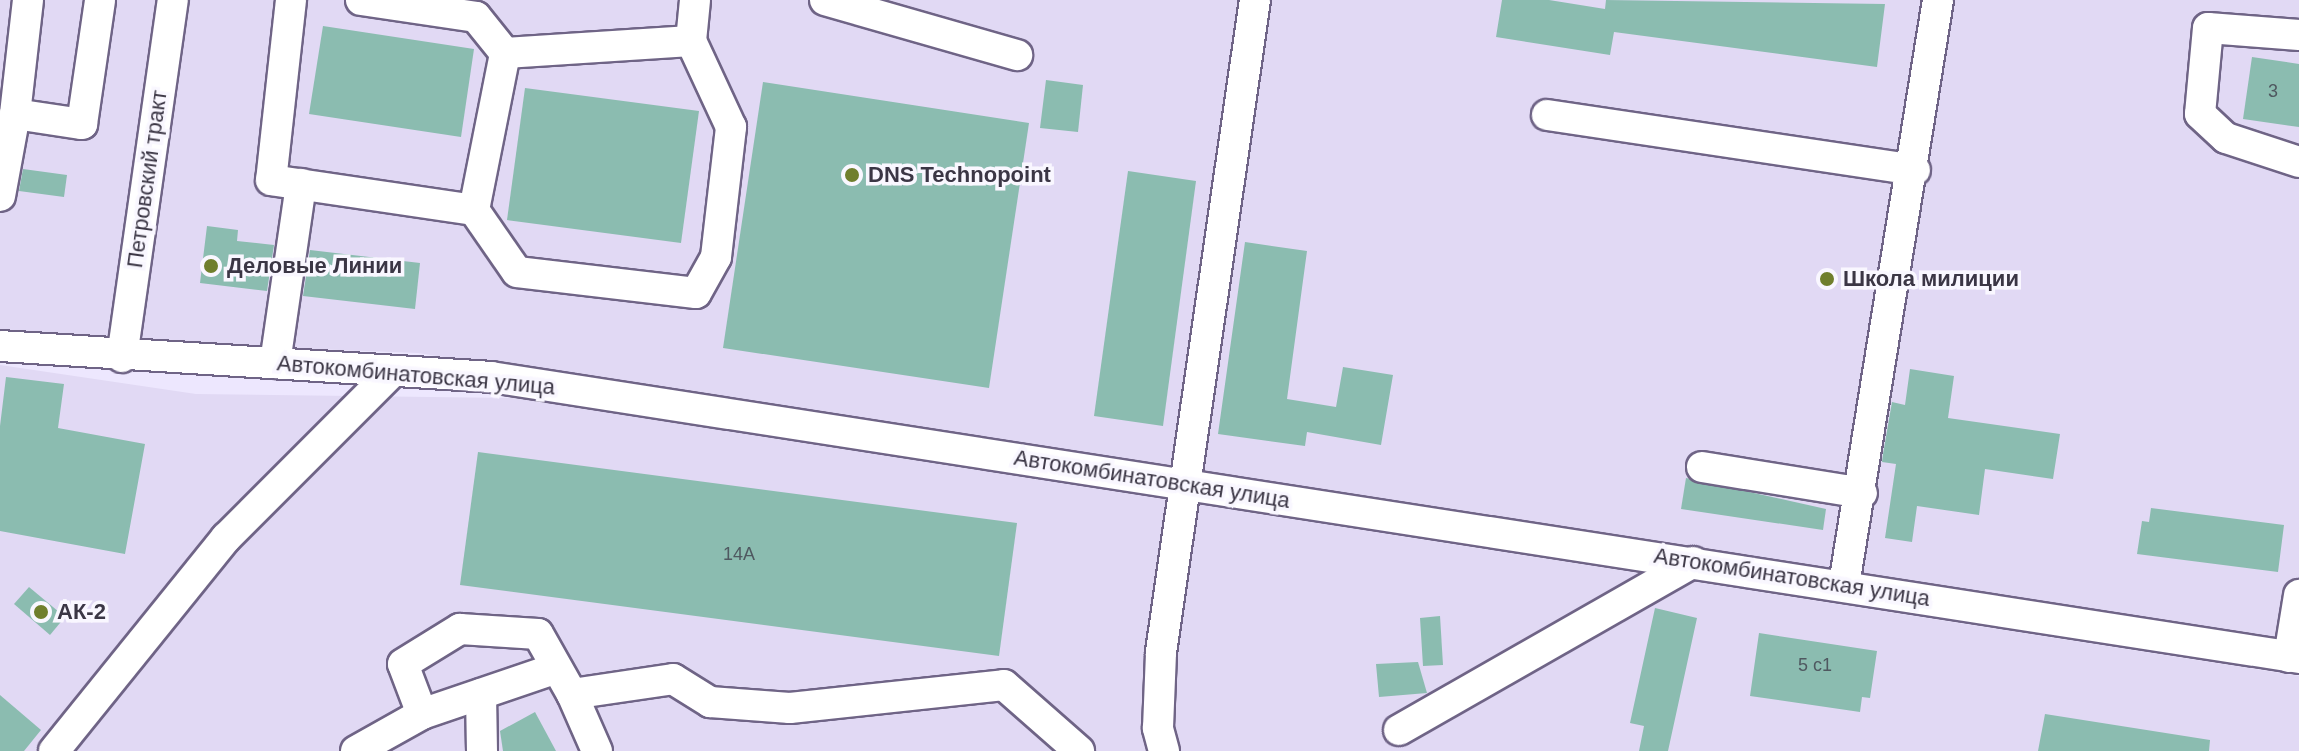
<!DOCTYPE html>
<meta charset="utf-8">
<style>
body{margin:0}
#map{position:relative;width:2299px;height:751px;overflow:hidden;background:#ede7fe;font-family:Helvetica,sans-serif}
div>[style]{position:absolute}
.built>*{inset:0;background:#e1d9f4}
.building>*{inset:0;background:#8bbcb0}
.roads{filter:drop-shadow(2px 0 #6f6486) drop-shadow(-2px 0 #6f6486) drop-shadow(0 2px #6f6486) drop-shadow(0 -2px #6f6486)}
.minor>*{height:30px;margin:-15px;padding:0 15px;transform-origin:15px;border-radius:15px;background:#fff}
.dots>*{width:22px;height:22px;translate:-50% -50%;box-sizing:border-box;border:4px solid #f9f7ff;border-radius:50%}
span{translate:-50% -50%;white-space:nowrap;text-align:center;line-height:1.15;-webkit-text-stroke:7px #f9f7ff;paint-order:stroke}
.number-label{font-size:18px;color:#4f5860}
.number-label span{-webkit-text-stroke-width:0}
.poi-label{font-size:22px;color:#3b3645;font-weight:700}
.left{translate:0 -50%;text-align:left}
.street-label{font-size:22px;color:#3b3645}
</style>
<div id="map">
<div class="built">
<div style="clip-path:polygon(0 0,2299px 0,2299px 646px,418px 353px,0 337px)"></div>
<div style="clip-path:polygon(0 365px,196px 394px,513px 398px,2299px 676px,2299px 751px,0 751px)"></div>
</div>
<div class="building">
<div style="clip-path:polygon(1502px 0,1549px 0,1605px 9px,1606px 0,1885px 4px,1877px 67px,1614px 32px,1610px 55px,1496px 37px)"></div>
<div style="clip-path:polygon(323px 26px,474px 49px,461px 137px,309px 114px)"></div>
<div style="clip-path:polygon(2252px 57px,2299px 64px,2299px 127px,2243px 119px)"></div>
<div style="clip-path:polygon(1046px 80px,1083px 85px,1078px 132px,1040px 128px)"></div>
<div style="clip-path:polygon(763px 82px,1029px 123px,989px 388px,723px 348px)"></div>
<div style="clip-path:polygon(525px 88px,699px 111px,681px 243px,507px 220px)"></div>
<div style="clip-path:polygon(23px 169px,67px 175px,64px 197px,19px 191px)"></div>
<div style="clip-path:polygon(1128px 171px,1196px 181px,1163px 426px,1094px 416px)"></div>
<div style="clip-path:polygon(207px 226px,238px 230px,237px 241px,274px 245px,267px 291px,200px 283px)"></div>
<div style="clip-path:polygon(1245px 242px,1307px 251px,1287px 399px,1336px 407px,1343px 367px,1393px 375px,1381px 445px,1307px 432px,1305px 446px,1218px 434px)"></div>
<div style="clip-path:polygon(310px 250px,420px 263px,415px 309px,303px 296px)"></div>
<div style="clip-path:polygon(1910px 369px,1954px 376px,1948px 418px,2060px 434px,2053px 479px,1985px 469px,1979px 515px,1917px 506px,1912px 542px,1885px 538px,1896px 464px,1882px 462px,1883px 454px,1892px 402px,1905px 405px)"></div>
<div style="clip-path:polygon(6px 377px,64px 384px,58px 428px,145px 444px,125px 554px,0 531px,0 426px)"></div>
<div style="clip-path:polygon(478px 452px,1017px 523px,999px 656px,460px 585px)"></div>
<div style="clip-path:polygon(1686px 478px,1826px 509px,1823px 530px,1681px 509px)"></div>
<div style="clip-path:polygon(2151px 508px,2284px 525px,2278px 572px,2137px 554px,2142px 521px,2149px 522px)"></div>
<div style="clip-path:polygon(29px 587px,65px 617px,50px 635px,14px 604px)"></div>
<div style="clip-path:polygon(1655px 608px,1697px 618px,1668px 751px,1639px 751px,1644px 726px,1630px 723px)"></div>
<div style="clip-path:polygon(1440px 616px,1443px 665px,1423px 666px,1420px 618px)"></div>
<div style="clip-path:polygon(1759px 633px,1877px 651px,1870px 698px,1862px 697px,1860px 712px,1750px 696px)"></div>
<div style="clip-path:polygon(1418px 662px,1427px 693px,1379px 697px,1376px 664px)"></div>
<div style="clip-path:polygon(0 695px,41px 730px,24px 751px,0 751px)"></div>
<div style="clip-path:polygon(535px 712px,556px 751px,503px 751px,500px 731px)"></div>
<div style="clip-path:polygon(2045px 714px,2210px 740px,2209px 751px,2038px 751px)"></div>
</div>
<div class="roads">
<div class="minor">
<div style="left:28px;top:0;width:115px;rotate:96.5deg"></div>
<div style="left:15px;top:114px;width:68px;rotate:8.5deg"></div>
<div style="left:82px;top:124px;width:125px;rotate:-81.7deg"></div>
<div style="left:291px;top:0;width:181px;rotate:96.3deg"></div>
<div style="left:271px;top:180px;width:205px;rotate:8.4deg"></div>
<div style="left:474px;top:210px;width:75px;rotate:55.3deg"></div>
<div style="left:517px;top:272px;width:180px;rotate:6.7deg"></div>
<div style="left:696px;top:293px;width:41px;rotate:-60.9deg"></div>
<div style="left:716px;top:257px;width:131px;rotate:-83.4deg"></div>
<div style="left:731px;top:127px;width:95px;rotate:-114.9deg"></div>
<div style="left:691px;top:41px;width:41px;rotate:-84.4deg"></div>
<div style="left:361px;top:0;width:116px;rotate:8.4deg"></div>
<div style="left:476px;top:17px;width:46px;rotate:51.1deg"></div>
<div style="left:505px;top:53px;width:186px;rotate:-3.7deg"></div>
<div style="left:825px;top:0;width:200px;rotate:16deg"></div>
<div style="left:2299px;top:35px;width:91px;rotate:-175.6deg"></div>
<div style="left:2208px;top:28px;width:86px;rotate:95.3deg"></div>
<div style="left:2200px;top:114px;width:35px;rotate:43deg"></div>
<div style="left:2226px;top:138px;width:77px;rotate:18.2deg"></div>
<div style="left:1547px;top:115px;width:372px;rotate:8.5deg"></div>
<div style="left:0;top:196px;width:83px;rotate:-79.6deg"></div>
<div style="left:474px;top:210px;width:160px;rotate:-78.8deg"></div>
<div style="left:0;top:346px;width:492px;rotate:3.6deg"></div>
<div style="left:491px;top:377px;width:1830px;rotate:8.83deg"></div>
<div style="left:122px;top:357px;width:361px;rotate:-81.9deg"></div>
<div style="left:275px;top:363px;width:181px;rotate:-81.7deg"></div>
<div style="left:1702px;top:467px;width:162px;rotate:9.2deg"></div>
<div style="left:1844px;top:585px;width:593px;rotate:-80.87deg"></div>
<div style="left:2289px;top:657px;width:63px;rotate:-80.8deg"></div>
<div style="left:554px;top:669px;width:139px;rotate:161.2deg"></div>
<div style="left:422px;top:714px;width:53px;rotate:-110.8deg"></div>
<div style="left:403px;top:664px;width:67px;rotate:-31.6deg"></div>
<div style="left:460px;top:629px;width:78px;rotate:3.7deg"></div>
<div style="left:538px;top:634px;width:69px;rotate:60.5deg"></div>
<div style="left:572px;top:694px;width:102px;rotate:-8.4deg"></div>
<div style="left:673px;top:679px;width:44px;rotate:31.9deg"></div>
<div style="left:710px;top:702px;width:80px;rotate:4.3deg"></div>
<div style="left:790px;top:708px;width:215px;rotate:-6.1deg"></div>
<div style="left:1004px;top:685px;width:100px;rotate:41.3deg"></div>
<div style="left:481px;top:694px;width:57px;rotate:89deg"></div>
<div style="left:572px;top:694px;width:62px;rotate:66.3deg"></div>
<div style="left:1399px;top:730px;width:339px;rotate:-29.7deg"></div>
<div style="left:54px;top:751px;width:274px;rotate:-51.1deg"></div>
<div style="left:226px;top:538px;width:233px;rotate:-45deg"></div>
<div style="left:356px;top:751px;width:76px;rotate:-29.3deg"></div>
<div style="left:1164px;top:751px;width:24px;rotate:-105deg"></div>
<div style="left:1158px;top:728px;width:76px;rotate:-87.7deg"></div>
<div style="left:1161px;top:652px;width:659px;rotate:-81.8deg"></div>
</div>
</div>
<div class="dots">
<div style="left:852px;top:175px;background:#707f2d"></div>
<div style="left:211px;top:266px;background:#707f2d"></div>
<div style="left:1827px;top:279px;background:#707f2d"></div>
<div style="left:41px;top:612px;background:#707f2d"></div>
</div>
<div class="number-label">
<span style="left:2273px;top:91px">3</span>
<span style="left:739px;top:554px">14А</span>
<span style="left:1815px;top:665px">5 с1</span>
</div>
<div class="poi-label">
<span class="left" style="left:868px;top:175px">DNS Technopoint</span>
<span class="left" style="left:227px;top:266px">Деловые Линии</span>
<span class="left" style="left:1843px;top:279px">Школа милиции</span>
<span class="left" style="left:57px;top:612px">АК-2</span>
</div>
<div class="street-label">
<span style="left:147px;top:179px;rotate:-82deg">Петровский тракт</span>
<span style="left:416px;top:375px;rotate:5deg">Автокомбинатовская улица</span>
<span style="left:1152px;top:479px;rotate:9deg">Автокомбинатовская улица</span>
<span style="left:1792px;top:577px;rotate:9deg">Автокомбинатовская улица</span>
</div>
</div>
